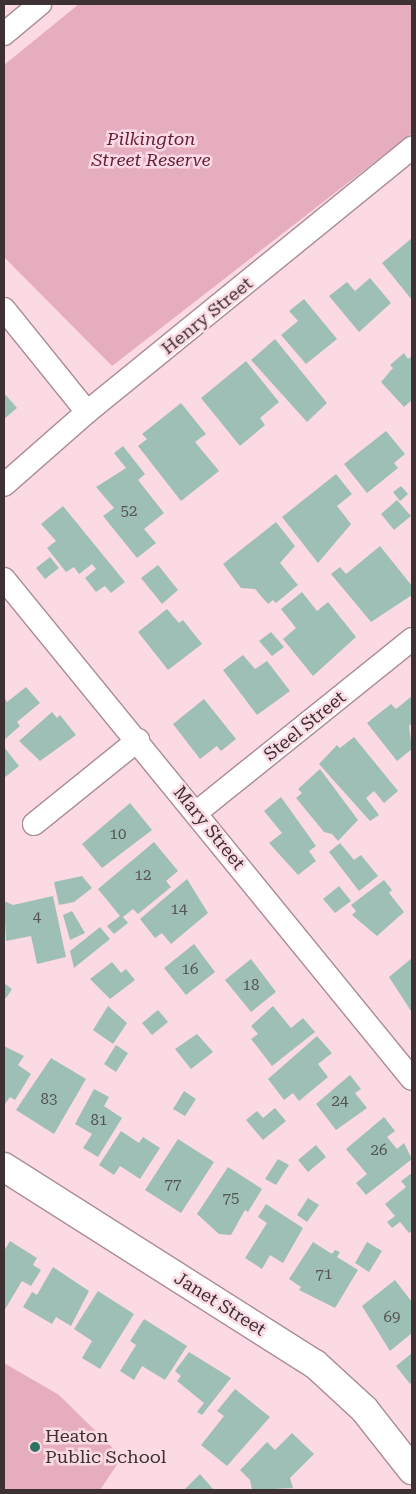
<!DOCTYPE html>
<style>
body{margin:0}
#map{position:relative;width:416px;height:1494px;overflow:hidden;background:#fbdae3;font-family:"Roboto Serif",serif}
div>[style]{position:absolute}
.green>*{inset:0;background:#e6adbe}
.building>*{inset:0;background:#9ebfb5}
.roads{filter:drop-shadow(1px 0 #aa8c95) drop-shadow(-1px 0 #aa8c95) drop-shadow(0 1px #aa8c95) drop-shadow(0 -1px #aa8c95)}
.minor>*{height:22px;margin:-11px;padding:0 11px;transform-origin:11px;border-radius:11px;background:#fff}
.tertiary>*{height:28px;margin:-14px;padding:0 14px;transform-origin:14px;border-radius:14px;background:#fff}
.dots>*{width:14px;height:14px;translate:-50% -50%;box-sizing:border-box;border:2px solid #fbdae3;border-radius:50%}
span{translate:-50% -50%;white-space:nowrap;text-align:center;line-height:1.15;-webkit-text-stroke:5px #fbdae3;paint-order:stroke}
.number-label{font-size:15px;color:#555454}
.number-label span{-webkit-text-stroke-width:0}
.park-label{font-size:18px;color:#641d3b;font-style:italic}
.street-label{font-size:18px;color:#3d3134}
.poi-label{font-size:18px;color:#3d3134}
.left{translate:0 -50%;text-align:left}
.frame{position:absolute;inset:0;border:5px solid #3d3134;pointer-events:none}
</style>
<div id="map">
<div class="green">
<div style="clip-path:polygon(79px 4px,412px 4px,412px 133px,112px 366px,4px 257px,4px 65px)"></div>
<div style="clip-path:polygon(4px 1363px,59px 1395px,122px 1457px,100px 1490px,4px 1490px)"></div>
</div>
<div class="building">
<div style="clip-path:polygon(412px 238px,412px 300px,382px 263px)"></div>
<div style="clip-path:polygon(370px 278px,391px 303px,359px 332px,329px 296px,347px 282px,355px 291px)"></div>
<div style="clip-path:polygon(304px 299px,337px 339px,306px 364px,281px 335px,298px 321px,289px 311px)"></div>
<div style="clip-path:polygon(275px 339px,327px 403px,307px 422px,251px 360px)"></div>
<div style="clip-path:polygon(404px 353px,408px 359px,412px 356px,412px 400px,404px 407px,381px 382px,393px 368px,390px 365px)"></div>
<div style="clip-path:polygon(246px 361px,279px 402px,260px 418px,265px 425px,240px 446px,201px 398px)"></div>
<div style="clip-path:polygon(4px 393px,17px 408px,4px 419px)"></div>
<div style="clip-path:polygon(181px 403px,206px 434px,195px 442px,219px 471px,181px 501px,138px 446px,147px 439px,142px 434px)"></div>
<div style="clip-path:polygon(386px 431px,405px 454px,394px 463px,398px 468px,367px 493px,344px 464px)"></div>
<div style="clip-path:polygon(123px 446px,145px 474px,138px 480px,164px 513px,144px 529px,156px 543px,137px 558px,103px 516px,114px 508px,96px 487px,126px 468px,114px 453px)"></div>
<div style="clip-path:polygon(336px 474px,352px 494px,337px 506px,351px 524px,318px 563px,282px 517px)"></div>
<div style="clip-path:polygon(401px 486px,408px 494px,400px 501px,393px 492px)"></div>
<div style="clip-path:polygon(397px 500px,411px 516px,394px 530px,381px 514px)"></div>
<div style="clip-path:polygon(63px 506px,125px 582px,111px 593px,105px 586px,96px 592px,85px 578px,96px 569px,92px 564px,79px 574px,74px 567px,66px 572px,47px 548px,56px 541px,41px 524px)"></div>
<div style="clip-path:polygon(276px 522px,295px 546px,280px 563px,298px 585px,276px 603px,273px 600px,268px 604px,255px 589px,241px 588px,223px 564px)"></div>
<div style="clip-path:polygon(380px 546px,412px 586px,412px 595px,371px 622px,331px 574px,340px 567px,346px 574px)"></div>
<div style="clip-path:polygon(50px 557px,59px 568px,45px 579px,36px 568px)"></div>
<div style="clip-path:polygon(158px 565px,178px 590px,162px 604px,141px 578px)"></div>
<div style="clip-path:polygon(302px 592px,317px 611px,328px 602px,356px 637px,313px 676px,283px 639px,296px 628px,281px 609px)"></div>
<div style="clip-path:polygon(167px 609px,179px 623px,183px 620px,202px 644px,168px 670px,138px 632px)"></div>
<div style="clip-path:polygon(271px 632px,284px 647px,272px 656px,259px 641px)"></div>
<div style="clip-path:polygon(243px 655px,255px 669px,267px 661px,290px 691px,257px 715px,223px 670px)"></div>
<div style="clip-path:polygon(26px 687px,40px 703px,17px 722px,20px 726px,4px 740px,4px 697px,7px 702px)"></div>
<div style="clip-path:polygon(412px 696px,412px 723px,409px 726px,412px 749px,397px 761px,367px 723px,391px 704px,396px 709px)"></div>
<div style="clip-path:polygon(204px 699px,236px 739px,221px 751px,217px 746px,200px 759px,173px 724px)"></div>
<div style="clip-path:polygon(52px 712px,57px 718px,60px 715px,76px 735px,40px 761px,19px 741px)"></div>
<div style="clip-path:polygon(354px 737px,398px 791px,384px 803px,374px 791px,366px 798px,379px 815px,370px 821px,319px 764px,337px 745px,340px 748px)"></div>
<div style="clip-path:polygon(4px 747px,19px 766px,4px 778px)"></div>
<div style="clip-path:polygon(320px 769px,358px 820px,338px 841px,332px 834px,324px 832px,296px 798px,302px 793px,298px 789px)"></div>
<div style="clip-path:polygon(281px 797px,316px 846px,309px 851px,316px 861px,298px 875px,269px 843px,282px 833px,264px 811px)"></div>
<div style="clip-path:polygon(130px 803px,152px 830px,102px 868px,82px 844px)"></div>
<div style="clip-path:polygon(154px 842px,178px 871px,166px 881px,171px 887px,138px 914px,133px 909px,123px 917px,128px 923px,114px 934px,107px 926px,120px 916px,98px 889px)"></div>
<div style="clip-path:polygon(340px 843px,354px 860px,361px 855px,378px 876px,359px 891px,329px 852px)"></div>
<div style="clip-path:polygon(82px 876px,92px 888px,74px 902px,59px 905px,54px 882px)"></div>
<div style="clip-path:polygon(187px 879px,208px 913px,171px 944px,162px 933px,155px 938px,140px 919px)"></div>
<div style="clip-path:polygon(384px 880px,392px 890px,389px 893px,404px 912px,377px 936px,352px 915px,356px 911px,351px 905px)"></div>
<div style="clip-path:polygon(339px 886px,351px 901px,335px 913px,323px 899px)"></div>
<div style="clip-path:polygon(53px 896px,66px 957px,37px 964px,31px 936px,6px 941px,4px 901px,13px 905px)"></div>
<div style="clip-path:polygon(72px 911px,85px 933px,70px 940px,63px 915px)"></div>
<div style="clip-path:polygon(100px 927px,110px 939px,74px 968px,70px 951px)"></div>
<div style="clip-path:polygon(194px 944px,215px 972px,186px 995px,164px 968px)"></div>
<div style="clip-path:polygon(412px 958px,412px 1010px,411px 1011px,389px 977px)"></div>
<div style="clip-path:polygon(251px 959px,276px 992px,251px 1012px,225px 980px)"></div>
<div style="clip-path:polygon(112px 962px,121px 973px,126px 969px,135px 980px,110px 999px,90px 979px)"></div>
<div style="clip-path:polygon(4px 983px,12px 989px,6px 998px,4px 997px)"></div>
<div style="clip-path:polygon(108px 1006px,127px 1023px,113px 1044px,93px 1030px)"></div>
<div style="clip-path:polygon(273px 1006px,291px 1028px,303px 1018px,315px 1032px,272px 1066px,251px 1039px,258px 1034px,251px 1026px)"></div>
<div style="clip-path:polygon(158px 1010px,168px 1022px,152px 1035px,142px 1023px)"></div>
<div style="clip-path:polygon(197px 1034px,213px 1052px,191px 1069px,175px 1049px)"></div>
<div style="clip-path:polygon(317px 1036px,332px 1053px,318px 1064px,328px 1077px,299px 1101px,293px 1093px,284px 1100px,268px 1079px)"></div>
<div style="clip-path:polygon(116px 1045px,128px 1053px,116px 1072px,104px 1064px)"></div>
<div style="clip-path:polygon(4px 1046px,24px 1056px,18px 1065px,31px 1074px,15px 1100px,10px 1097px,5px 1104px)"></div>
<div style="clip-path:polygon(51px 1058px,86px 1079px,54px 1134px,16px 1110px)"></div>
<div style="clip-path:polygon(350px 1075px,361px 1089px,355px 1093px,367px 1108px,336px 1130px,316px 1104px)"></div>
<div style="clip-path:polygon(94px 1089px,109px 1097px,104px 1106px,122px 1118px,98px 1157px,83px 1148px,92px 1134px,75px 1124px)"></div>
<div style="clip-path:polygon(184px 1091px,196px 1099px,185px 1116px,173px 1109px)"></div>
<div style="clip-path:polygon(275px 1108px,286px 1121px,263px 1140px,246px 1120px,257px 1111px,263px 1118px)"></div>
<div style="clip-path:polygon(384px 1117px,395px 1131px,387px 1137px,397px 1149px,404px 1143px,412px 1159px,366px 1195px,356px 1183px,367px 1174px,346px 1149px)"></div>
<div style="clip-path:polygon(121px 1131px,139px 1143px,143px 1137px,160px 1148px,140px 1179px,120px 1166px,114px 1175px,99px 1165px)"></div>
<div style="clip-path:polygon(178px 1139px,214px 1162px,181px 1213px,145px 1190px)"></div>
<div style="clip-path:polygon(316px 1145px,326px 1157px,308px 1172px,298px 1160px)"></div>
<div style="clip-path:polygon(278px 1159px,289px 1165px,276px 1185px,265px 1179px)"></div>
<div style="clip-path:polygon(228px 1167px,262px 1189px,248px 1212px,245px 1210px,231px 1235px,219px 1234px,197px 1214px)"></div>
<div style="clip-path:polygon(412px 1173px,412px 1231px,409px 1233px,400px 1222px,392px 1228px,387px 1222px,395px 1216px,385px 1204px,406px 1187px,401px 1181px)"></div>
<div style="clip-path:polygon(308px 1198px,319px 1205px,307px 1222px,297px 1215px)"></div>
<div style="clip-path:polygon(266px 1204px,303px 1228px,283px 1263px,270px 1255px,262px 1269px,245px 1258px,267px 1223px,258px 1217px)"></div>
<div style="clip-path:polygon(10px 1241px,37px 1258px,33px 1265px,41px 1270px,31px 1286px,22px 1281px,4px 1311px,4px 1251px)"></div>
<div style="clip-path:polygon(313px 1242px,332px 1254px,335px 1250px,340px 1252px,337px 1257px,358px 1270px,335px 1308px,299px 1290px,301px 1287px,289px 1279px)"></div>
<div style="clip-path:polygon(367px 1242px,382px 1251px,369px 1272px,355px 1263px)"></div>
<div style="clip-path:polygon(53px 1267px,89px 1291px,71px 1326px,56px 1317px,52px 1324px,23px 1307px,32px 1292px,37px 1295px)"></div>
<div style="clip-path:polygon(395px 1280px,412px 1302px,412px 1333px,390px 1351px,362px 1306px)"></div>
<div style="clip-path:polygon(98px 1291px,134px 1314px,100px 1369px,82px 1358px,92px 1341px,74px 1329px)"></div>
<div style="clip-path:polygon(144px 1319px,187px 1346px,165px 1380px,142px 1366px,134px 1380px,120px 1371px,136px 1345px,130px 1341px)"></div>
<div style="clip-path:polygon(189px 1352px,231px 1378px,202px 1415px,197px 1412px,204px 1403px,177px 1381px,181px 1376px,175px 1371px)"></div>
<div style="clip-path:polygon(412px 1353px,412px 1382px,410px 1384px,396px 1366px)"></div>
<div style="clip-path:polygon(235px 1389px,270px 1417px,227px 1466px,201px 1445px,224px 1416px,217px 1411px)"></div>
<div style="clip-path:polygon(292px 1433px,314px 1454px,290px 1478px,293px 1488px,252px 1490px,250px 1480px,240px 1470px,267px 1442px,275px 1450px)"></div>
<div style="clip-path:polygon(200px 1474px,213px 1489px,184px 1490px)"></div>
</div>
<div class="roads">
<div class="minor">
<div style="left:4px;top:34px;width:47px;rotate:-39.8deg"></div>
<div style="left:4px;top:309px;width:132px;rotate:51.1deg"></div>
<div style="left:4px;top:485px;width:111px;rotate:-41.3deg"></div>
<div style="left:87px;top:412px;width:419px;rotate:-39.1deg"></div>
<div style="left:4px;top:579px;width:645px;rotate:50.79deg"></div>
<div style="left:197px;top:812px;width:276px;rotate:-38.8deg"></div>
<div style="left:34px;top:824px;width:134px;rotate:-38.9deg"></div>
</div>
<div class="tertiary">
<div style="left:4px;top:1167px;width:368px;rotate:32.4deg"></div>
<div style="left:315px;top:1364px;width:67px;rotate:42.6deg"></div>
<div style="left:364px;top:1409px;width:78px;rotate:51.8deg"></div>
</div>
</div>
<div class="dots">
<div style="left:35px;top:1447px;background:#307262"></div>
</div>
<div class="number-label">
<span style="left:129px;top:512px">52</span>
<span style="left:118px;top:835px">10</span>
<span style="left:143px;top:876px">12</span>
<span style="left:179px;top:910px">14</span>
<span style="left:37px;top:918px">4</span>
<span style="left:190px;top:970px">16</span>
<span style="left:251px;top:986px">18</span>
<span style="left:49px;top:1100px">83</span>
<span style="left:340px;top:1102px">24</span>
<span style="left:99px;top:1121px">81</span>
<span style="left:379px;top:1151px">26</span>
<span style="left:173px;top:1185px">77</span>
<span style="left:231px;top:1199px">75</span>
<span style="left:324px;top:1275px">71</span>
<span style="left:392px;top:1318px">69</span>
</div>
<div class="park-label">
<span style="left:151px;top:150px">Pilkington<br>Street Reserve</span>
</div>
<div class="street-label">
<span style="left:207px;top:316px;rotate:-39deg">Henry Street</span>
<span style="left:305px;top:726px;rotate:-39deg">Steel Street</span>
<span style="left:209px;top:828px;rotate:51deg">Mary Street</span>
<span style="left:220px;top:1304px;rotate:32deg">Janet Street</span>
</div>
<div class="poi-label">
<span class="left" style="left:45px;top:1447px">Heaton<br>Public School</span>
</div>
<div class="frame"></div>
</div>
